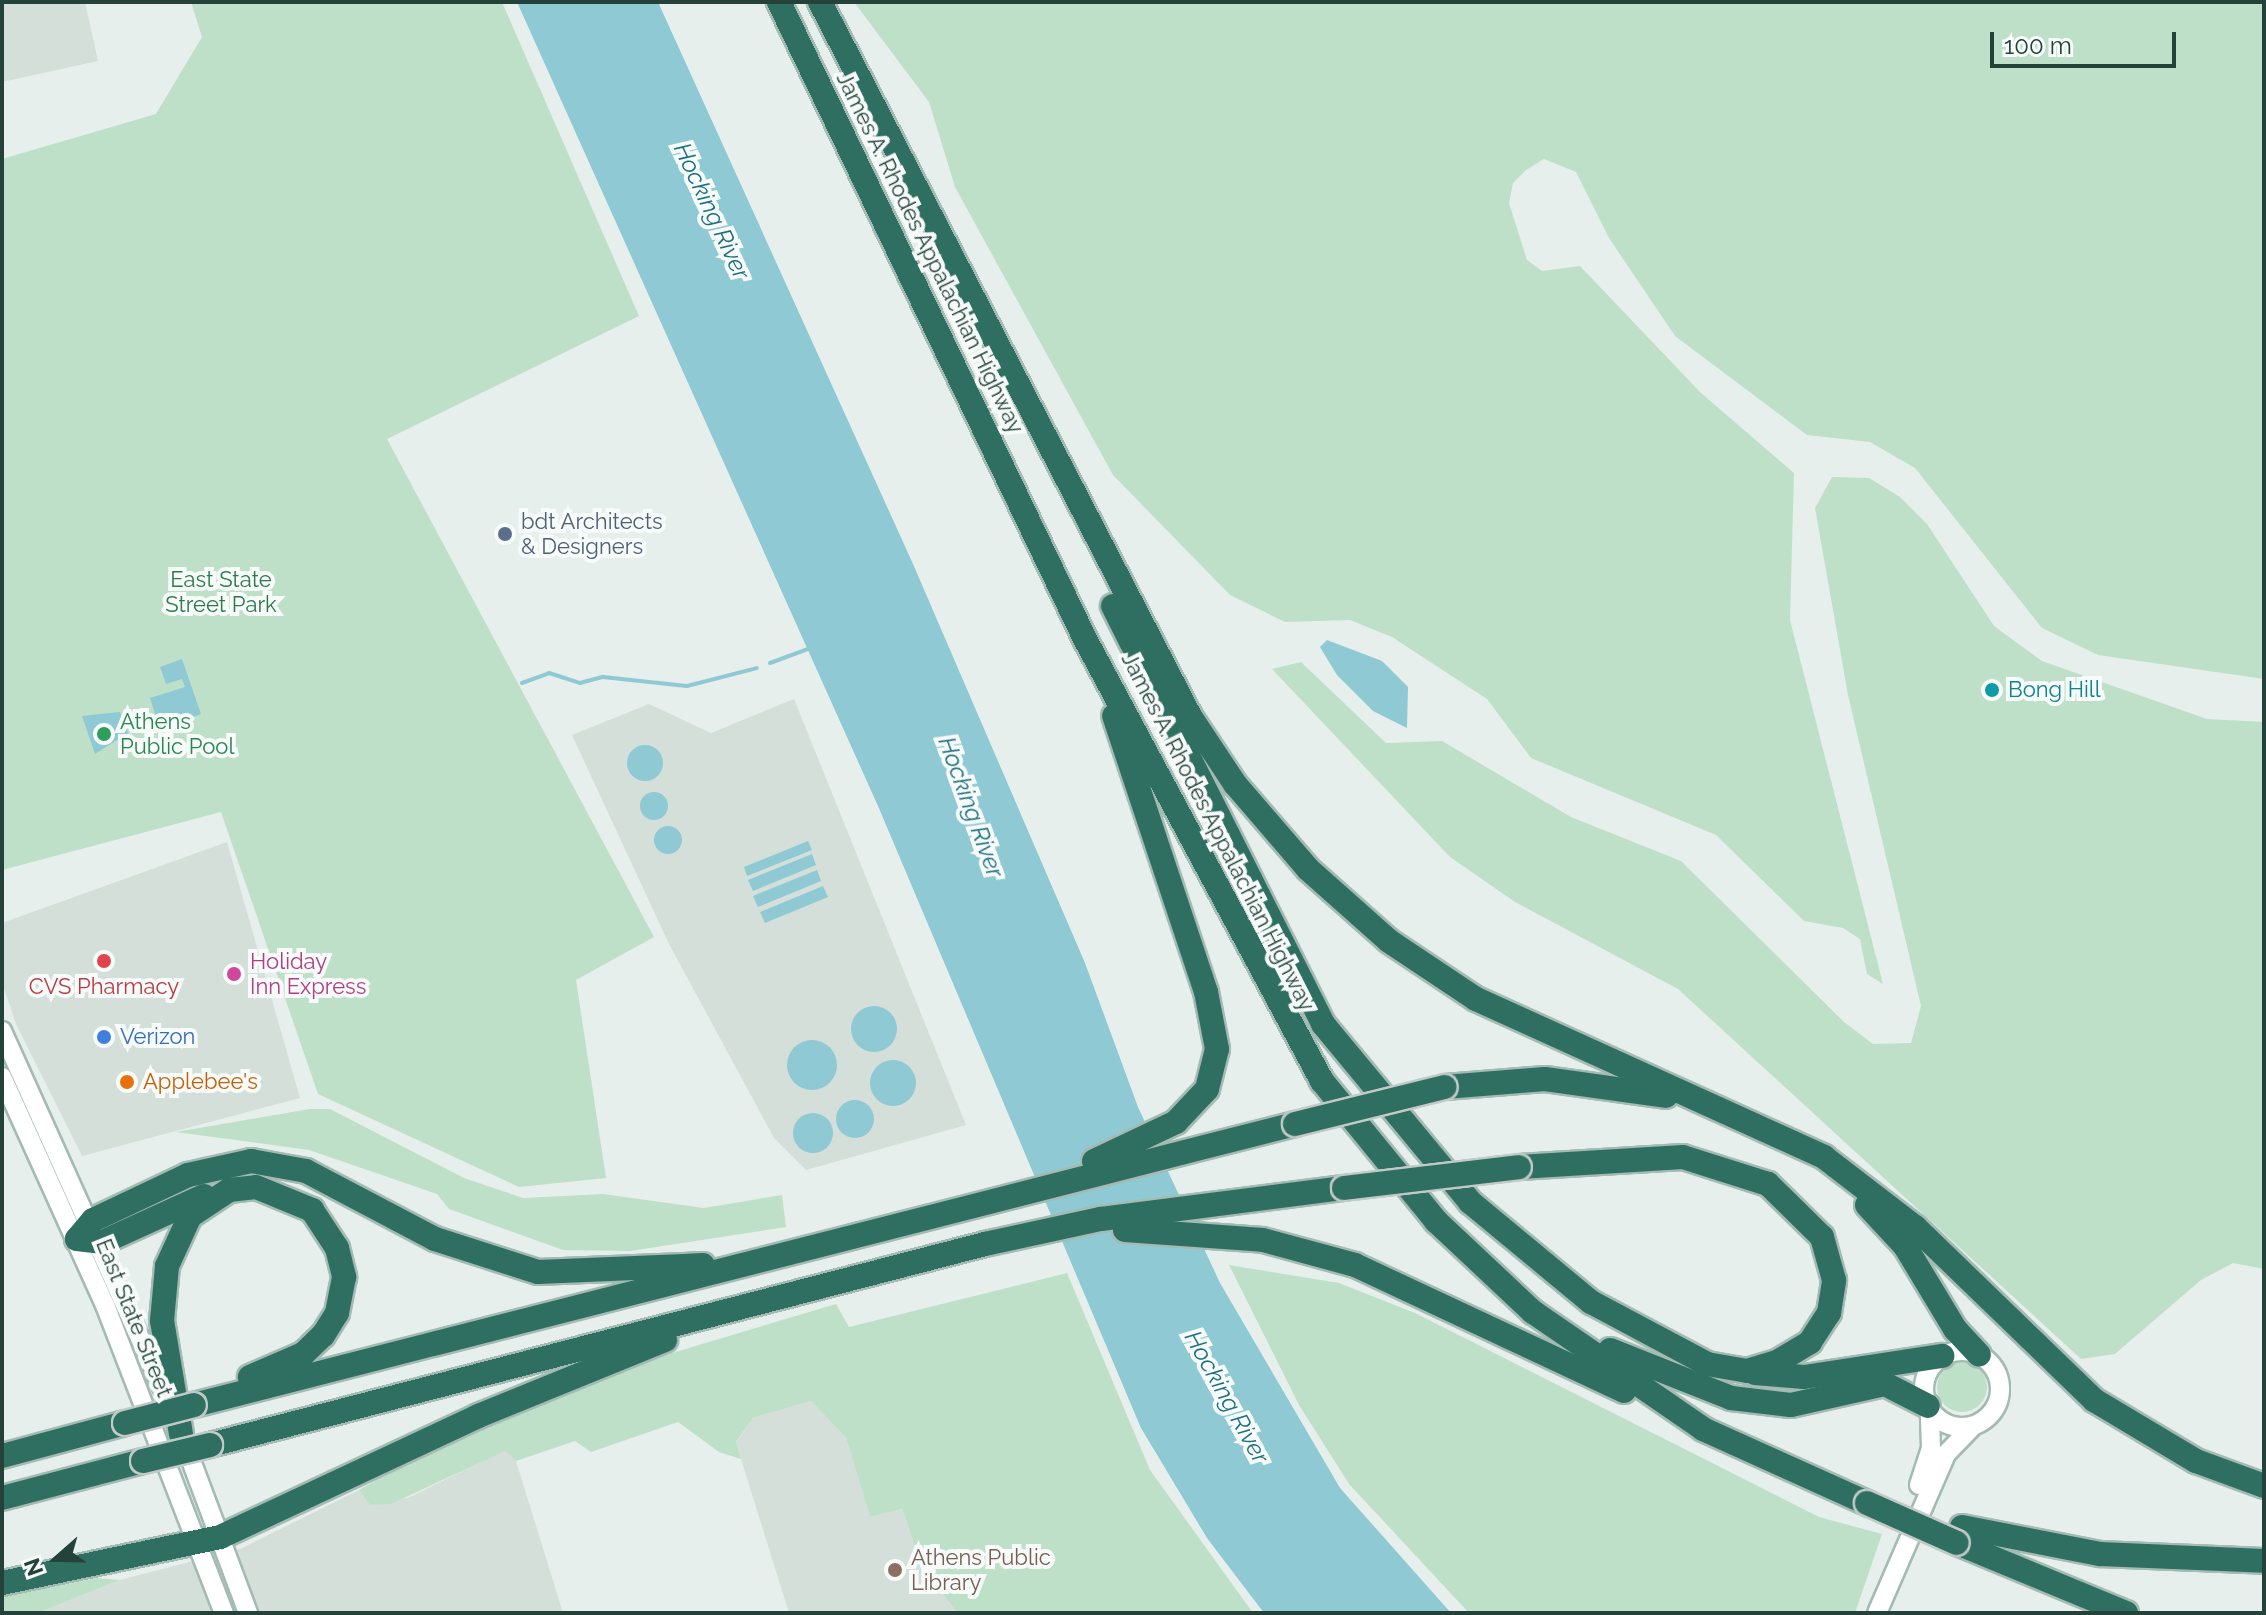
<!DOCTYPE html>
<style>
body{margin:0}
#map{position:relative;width:2266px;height:1615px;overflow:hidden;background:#e6efeb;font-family:Raleway,sans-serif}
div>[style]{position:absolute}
.built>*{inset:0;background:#d4dfda}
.green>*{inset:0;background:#bfe0c8}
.round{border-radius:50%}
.water>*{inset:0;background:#8ec9d4}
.stream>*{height:4px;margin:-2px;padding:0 2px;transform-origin:2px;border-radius:2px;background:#8ec9d4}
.roads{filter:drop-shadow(2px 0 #a4bbb3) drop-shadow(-2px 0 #a4bbb3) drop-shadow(0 2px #a4bbb3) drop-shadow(0 -2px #a4bbb3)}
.secondary>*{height:18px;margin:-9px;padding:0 9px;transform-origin:9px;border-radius:9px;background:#fff}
.secondary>.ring{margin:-9px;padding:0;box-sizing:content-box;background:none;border:18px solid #fff;border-radius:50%}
.highway>*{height:24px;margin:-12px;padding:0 12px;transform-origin:12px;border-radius:12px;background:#2f6f62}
.bridges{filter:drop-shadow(2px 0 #c2cac8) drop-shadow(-2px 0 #c2cac8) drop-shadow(0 2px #c2cac8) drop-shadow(0 -2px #c2cac8)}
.highway-bridge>*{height:24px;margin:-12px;padding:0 12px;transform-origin:12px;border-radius:12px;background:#2f6f62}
.dots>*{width:22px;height:22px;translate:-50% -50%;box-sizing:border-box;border:4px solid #f7fbf9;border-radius:50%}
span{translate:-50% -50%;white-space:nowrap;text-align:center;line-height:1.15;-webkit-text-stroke:8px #f7fbf9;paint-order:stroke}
.street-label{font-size:22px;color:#24423a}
.service-label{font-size:22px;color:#4e5e75}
.left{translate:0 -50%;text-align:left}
.park-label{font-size:22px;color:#2d7a4b}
.culture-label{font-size:22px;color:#0d838f}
.leisure-label{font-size:22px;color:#27864d}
.hotel-label{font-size:22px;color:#b23c85}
.health-label{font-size:22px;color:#be3a42}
.shop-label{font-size:22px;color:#366cbe}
.food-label{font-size:22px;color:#c56008}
.education-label{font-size:22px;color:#785e54}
.water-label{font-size:24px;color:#1c6f80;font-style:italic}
.frame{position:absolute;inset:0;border:4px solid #24423a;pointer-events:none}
.north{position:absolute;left:16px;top:1519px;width:80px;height:80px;-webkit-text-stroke:6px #f7fbf9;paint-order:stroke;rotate:250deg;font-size:22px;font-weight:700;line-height:32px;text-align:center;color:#24423a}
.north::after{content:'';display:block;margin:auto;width:28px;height:36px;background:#24423a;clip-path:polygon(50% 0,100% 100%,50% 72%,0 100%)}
.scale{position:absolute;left:1990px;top:32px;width:186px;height:36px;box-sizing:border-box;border:4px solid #24423a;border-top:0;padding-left:10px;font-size:24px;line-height:28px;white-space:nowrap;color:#24423a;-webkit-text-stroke:6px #f7fbf9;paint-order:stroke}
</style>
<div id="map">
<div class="built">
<div style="clip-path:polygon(2px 2px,85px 2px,98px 61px,2px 82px)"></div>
<div style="clip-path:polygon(794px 699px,966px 1125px,806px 1170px,774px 1138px,669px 944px,572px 735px,649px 704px,711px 733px)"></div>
<div style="clip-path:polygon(227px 842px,300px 1098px,82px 1156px,16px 1024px,2px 982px,2px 923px)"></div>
<div style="clip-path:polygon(811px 1401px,846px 1438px,870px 1517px,902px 1509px,921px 1563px,957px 1613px,789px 1613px,736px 1443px,753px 1418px)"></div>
<div style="clip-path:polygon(505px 1450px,516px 1461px,563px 1613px,38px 1613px,120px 1580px,240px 1549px,359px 1490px,371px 1505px,410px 1497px)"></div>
</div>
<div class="green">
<div style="clip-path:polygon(191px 2px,502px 2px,639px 316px,387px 439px,654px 937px,576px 980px,606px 1178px,519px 1187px,318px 1094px,221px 812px,2px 870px,2px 159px,156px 114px,202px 37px)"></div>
<div style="clip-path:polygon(854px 2px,2264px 2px,2264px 679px,2098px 655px,2042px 628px,1915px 468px,1870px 442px,1807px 435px,1675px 336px,1609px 238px,1576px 172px,1544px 159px,1526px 170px,1513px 183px,1509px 203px,1527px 260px,1542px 271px,1580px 266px,1700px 392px,1794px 473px,1790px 620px,1883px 984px,1867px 974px,1860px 939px,1843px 928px,1804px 921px,1716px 835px,1531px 758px,1487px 699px,1392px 637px,1350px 620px,1285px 622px,1230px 595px,1113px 475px,955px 187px,929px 102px)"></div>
<div style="clip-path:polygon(1832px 477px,1869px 478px,1900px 497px,1927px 524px,1994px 626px,2042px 661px,2207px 719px,2264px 722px,2264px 1269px,2233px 1263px,2201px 1280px,2115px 1354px,2081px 1359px,1678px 989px,1515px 902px,1450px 857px,1272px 669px,1301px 662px,1386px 743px,1442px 741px,1571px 817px,1681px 861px,1844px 1022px,1873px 1044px,1911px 1043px,1921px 1006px,1848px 695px,1815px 508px)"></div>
<div style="clip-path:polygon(310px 1109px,330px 1109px,464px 1178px,523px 1198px,603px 1194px,704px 1208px,782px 1195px,786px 1227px,630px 1251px,563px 1250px,449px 1209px,437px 1194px,309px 1150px,176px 1132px)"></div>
<div style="clip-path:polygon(1229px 1265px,1339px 1283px,1415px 1313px,1819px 1517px,1882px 1534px,1855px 1613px,1469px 1613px,1349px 1484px,1299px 1405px)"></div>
<div style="clip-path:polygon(1067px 1273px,1150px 1470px,1253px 1613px,957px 1613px,921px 1563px,902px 1509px,870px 1517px,846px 1438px,811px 1401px,753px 1418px,736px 1442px,741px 1459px,719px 1452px,678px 1422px,591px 1452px,575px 1441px,516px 1461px,505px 1451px,391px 1504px,370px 1505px,359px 1490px,449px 1439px,662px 1356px,836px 1304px,849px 1327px)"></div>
<div class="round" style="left:1937px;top:1362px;width:50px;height:50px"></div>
<div style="clip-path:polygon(97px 1578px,120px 1580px,38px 1613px,2px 1613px,2px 1597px)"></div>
</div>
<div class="water">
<div style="clip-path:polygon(517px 2px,658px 2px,913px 564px,1085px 963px,1138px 1107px,1220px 1283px,1340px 1488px,1451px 1613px,1264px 1613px,1207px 1538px,1141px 1428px,878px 806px)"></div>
<div style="clip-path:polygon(1327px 640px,1382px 661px,1408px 687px,1407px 728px,1373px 711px,1337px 675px,1320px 647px)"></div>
<div style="clip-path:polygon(182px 659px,201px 714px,160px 729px,150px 698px,185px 687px,182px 679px,166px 684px,160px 667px)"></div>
<div style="clip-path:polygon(120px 712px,128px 733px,95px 754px,82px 716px)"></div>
<div class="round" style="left:627px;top:745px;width:36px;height:36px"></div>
<div class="round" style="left:640px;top:792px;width:28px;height:28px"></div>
<div class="round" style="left:654px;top:826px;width:28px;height:28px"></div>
<div style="clip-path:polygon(808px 841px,812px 850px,747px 876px,744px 867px)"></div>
<div style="clip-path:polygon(812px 854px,816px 865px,753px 891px,748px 880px)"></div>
<div style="clip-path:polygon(817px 870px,821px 881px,758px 907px,753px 896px)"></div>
<div style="clip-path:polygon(823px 886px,828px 897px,765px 923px,760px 912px)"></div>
<div class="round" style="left:851px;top:1006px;width:46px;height:46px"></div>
<div class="round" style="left:787px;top:1040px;width:50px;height:50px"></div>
<div class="round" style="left:870px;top:1060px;width:46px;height:46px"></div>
<div class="round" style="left:836px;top:1100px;width:38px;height:38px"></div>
<div class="round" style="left:793px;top:1113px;width:40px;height:40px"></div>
</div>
<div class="stream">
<div style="left:770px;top:663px;width:40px;rotate:-20.2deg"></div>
<div style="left:522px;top:683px;width:29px;rotate:-20deg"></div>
<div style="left:549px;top:673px;width:33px;rotate:18deg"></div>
<div style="left:580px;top:683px;width:24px;rotate:-15deg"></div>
<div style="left:603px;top:677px;width:84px;rotate:6.1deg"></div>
<div style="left:687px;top:686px;width:72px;rotate:-14.4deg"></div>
</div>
<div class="roads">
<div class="secondary">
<div style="left:2px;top:1031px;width:406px;rotate:65.8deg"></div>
<div style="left:2px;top:1077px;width:250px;rotate:65.7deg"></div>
<div style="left:105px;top:1305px;width:330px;rotate:68.9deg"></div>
<div class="ring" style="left:1924px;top:1351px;width:58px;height:58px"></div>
<div style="left:183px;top:1439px;width:186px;rotate:69.5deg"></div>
<div style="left:1919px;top:1485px;width:39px;rotate:-72deg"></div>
<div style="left:1931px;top:1448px;width:38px;rotate:-92deg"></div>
<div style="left:1877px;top:1613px;width:173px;rotate:-66.5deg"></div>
<div style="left:1946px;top:1454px;width:39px;rotate:-46deg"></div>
</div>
<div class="highway">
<div style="left:779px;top:2px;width:707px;rotate:64.34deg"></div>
<div style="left:1085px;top:639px;width:502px;rotate:61.8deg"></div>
<div style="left:1322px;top:1081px;width:181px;rotate:50.8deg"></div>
<div style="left:1436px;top:1221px;width:133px;rotate:43.2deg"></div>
<div style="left:1533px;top:1312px;width:206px;rotate:34.5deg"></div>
<div style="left:1703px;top:1429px;width:180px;rotate:24.3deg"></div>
<div style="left:820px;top:2px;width:804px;rotate:62.61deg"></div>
<div style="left:1190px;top:716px;width:82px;rotate:56.5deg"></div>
<div style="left:1235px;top:784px;width:112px;rotate:49.3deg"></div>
<div style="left:1308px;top:869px;width:108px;rotate:41.6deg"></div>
<div style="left:1389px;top:941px;width:105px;rotate:33.7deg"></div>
<div style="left:1476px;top:999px;width:382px;rotate:24.4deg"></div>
<div style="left:1824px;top:1157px;width:115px;rotate:37.6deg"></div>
<div style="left:1915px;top:1227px;width:249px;rotate:44deg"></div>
<div style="left:2094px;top:1400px;width:119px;rotate:30.9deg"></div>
<div style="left:2196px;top:1461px;width:72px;rotate:20.2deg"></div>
<div style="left:1113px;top:606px;width:468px;rotate:63.3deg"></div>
<div style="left:1323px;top:1024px;width:231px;rotate:50.4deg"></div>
<div style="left:1470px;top:1202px;width:157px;rotate:39.6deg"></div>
<div style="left:1591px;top:1302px;width:132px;rotate:28.1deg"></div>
<div style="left:1707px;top:1364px;width:41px;rotate:9.9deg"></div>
<div style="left:1747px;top:1371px;width:31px;rotate:-17deg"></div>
<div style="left:1777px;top:1362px;width:39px;rotate:-31deg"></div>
<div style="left:1810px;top:1342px;width:35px;rotate:-57deg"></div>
<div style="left:1829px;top:1313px;width:33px;rotate:-81deg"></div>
<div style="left:1834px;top:1280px;width:45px;rotate:-105.6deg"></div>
<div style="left:1822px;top:1237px;width:76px;rotate:-135.5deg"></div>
<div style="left:1768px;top:1184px;width:89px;rotate:-162.4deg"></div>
<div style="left:1683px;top:1157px;width:164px;rotate:176.5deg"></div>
<div style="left:1445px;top:1087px;width:100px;rotate:-4.6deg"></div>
<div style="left:1545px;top:1079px;width:122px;rotate:8deg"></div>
<div style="left:1094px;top:1161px;width:91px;rotate:-25.4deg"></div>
<div style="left:1176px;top:1122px;width:45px;rotate:-46.8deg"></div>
<div style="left:1207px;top:1089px;width:41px;rotate:-76deg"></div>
<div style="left:1217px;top:1049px;width:58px;rotate:-100.9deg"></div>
<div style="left:1206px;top:992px;width:291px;rotate:-108.4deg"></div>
<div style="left:1867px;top:1205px;width:56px;rotate:47.2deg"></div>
<div style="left:1905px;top:1246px;width:97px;rotate:58.9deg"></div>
<div style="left:1955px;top:1329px;width:35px;rotate:47deg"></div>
<div style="left:1125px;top:1230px;width:138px;rotate:4.1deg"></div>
<div style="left:1263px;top:1240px;width:95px;rotate:15.2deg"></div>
<div style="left:1355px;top:1265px;width:297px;rotate:25.1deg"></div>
<div style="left:77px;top:1239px;width:25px;rotate:-50deg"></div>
<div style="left:93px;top:1220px;width:105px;rotate:-25.3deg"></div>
<div style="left:188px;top:1175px;width:65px;rotate:-12.5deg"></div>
<div style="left:251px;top:1161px;width:56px;rotate:10.3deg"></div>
<div style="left:306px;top:1171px;width:146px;rotate:27.8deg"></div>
<div style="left:435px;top:1239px;width:108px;rotate:17.8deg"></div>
<div style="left:538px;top:1272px;width:165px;rotate:-2.4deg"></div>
<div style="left:77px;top:1239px;width:26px;rotate:7deg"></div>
<div style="left:103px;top:1242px;width:111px;rotate:-24.5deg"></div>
<div style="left:1610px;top:1350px;width:130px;rotate:21.6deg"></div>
<div style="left:1731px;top:1398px;width:60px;rotate:6.7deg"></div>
<div style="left:1791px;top:1405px;width:96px;rotate:-12.6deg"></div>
<div style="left:1885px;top:1384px;width:48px;rotate:27.1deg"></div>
<div style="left:1755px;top:1373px;width:49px;rotate:4.7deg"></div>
<div style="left:1804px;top:1377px;width:140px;rotate:-8.7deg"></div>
<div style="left:194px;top:1405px;width:1136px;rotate:-14.32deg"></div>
<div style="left:181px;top:1434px;width:115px;rotate:-99.5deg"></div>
<div style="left:162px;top:1321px;width:55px;rotate:-84.8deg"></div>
<div style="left:167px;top:1266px;width:55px;rotate:-65.3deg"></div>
<div style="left:190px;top:1216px;width:47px;rotate:-33.7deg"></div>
<div style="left:229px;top:1190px;width:27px;rotate:-6deg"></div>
<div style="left:256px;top:1187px;width:61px;rotate:22.3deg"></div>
<div style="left:312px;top:1210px;width:45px;rotate:56.7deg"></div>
<div style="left:337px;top:1248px;width:30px;rotate:76deg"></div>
<div style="left:344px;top:1277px;width:37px;rotate:101deg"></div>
<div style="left:337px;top:1313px;width:26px;rotate:122deg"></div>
<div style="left:323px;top:1335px;width:28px;rotate:136deg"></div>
<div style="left:303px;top:1354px;width:58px;rotate:156.5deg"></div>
<div style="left:210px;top:1445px;width:801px;rotate:-14.54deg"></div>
<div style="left:985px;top:1244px;width:119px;rotate:-12.2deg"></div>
<div style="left:1101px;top:1219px;width:245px;rotate:-7.3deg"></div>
<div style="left:2px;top:1456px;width:127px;rotate:-15deg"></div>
<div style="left:2px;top:1498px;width:146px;rotate:-14.7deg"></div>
<div style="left:1962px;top:1527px;width:141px;rotate:11.1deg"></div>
<div style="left:2100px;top:1554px;width:164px;rotate:2.4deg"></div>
<div style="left:1957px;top:1543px;width:183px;rotate:22.5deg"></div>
<div style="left:2px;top:1583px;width:223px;rotate:-11.9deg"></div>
<div style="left:220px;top:1537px;width:285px;rotate:-25.1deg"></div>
<div style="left:478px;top:1416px;width:202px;rotate:-22.1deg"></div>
</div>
</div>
<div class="bridges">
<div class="highway-bridge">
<div style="left:1295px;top:1124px;width:154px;rotate:-13.9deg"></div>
<div style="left:1344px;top:1188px;width:176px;rotate:-6.8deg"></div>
<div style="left:125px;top:1423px;width:71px;rotate:-14.6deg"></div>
<div style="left:143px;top:1461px;width:69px;rotate:-13.4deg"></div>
<div style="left:1867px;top:1503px;width:98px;rotate:24deg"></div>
</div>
</div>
<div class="dots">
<div style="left:505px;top:534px;background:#5c6f8a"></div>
<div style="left:1992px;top:690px;background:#0f9aa8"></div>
<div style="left:104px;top:734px;background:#2e9e5b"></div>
<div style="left:104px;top:961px;background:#e0444e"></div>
<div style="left:234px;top:974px;background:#d1479c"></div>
<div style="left:104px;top:1037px;background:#3f7fe0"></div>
<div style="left:127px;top:1082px;background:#e8710a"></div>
<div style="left:895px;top:1570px;background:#8d6e63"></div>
</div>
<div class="street-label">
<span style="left:930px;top:253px;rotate:64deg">James A. Rhodes Appalachian Highway</span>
<span style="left:1218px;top:832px;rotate:63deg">James A. Rhodes Appalachian Highway</span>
<span style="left:134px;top:1318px;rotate:68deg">East State Street</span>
</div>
<div class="service-label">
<span class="left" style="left:521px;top:534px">bdt Architects<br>&amp; Designers</span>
</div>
<div class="park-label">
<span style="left:221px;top:592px">East State<br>Street Park</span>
</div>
<div class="culture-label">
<span class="left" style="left:2008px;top:690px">Bong Hill</span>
</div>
<div class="leisure-label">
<span class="left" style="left:120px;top:734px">Athens<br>Public Pool</span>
</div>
<div class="hotel-label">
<span class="left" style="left:250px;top:974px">Holiday<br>Inn Express</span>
</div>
<div class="health-label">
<span style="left:104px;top:987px">CVS Pharmacy</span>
</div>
<div class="shop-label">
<span class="left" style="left:120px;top:1037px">Verizon</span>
</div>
<div class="food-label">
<span class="left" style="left:143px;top:1082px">Applebee's</span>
</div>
<div class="education-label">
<span class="left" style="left:911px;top:1570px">Athens Public<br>Library</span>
</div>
<div class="water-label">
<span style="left:712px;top:211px;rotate:65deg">Hocking River</span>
<span style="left:971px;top:807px;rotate:70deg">Hocking River</span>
<span style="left:1227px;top:1397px;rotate:61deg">Hocking River</span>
</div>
<div class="frame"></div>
<div class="north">N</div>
<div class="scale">100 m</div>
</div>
